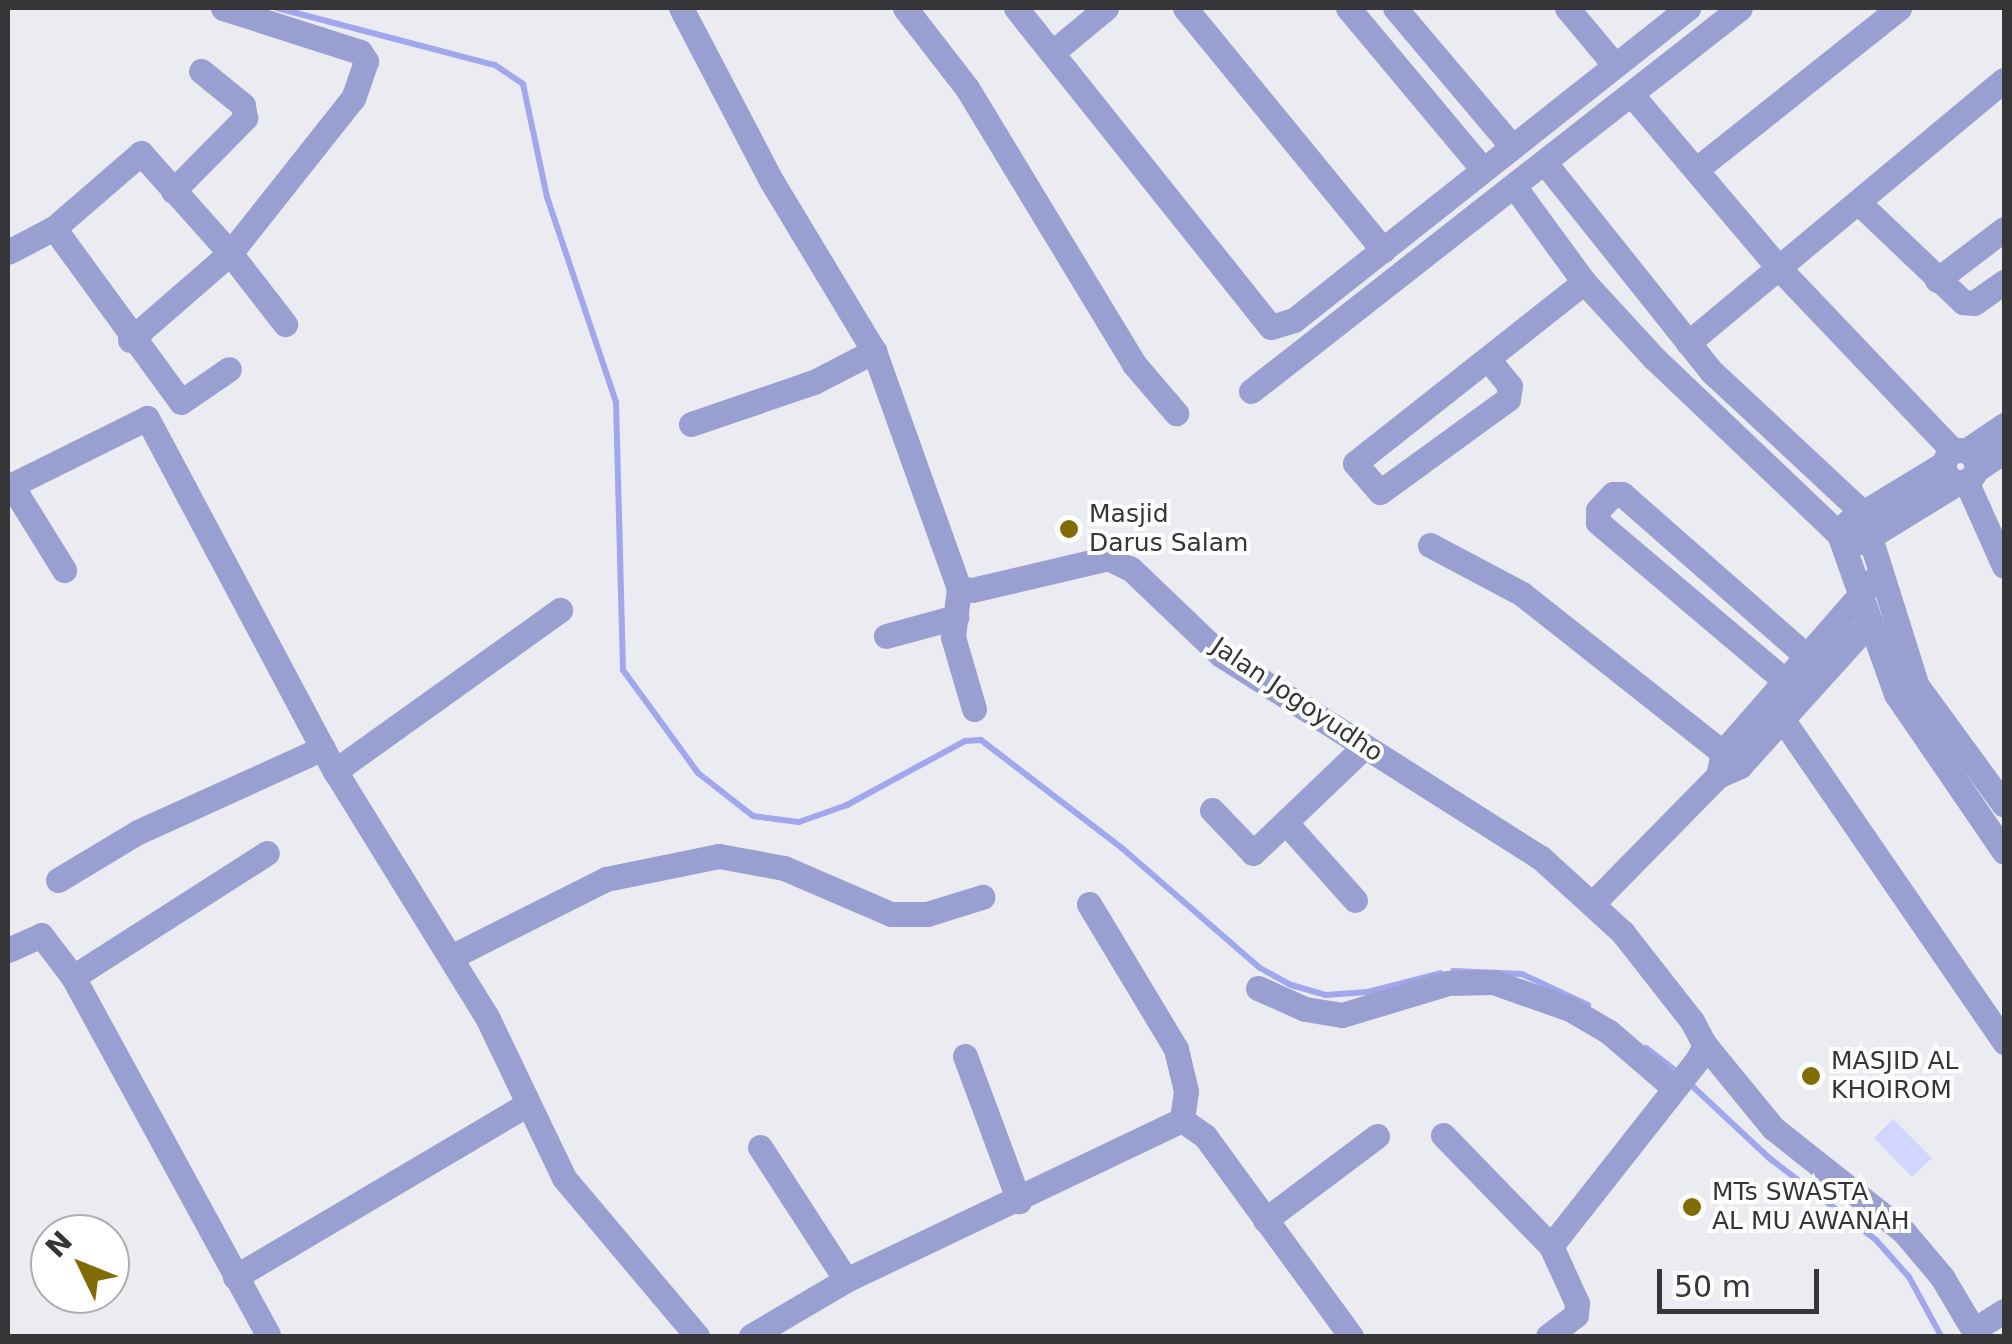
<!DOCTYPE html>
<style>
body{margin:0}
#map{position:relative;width:2012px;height:1344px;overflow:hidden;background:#ebecf1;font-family:"DejaVu Sans",sans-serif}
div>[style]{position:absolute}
.green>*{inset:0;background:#d0d6fd}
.stream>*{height:6px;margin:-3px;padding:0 3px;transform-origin:3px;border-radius:3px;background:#a0a7ed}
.minor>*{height:25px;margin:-12.5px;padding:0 12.5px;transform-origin:12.5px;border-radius:12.5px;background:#99a0d1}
.minor>.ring{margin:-12.5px;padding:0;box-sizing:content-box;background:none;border:25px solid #99a0d1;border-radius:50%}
.dots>*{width:28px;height:28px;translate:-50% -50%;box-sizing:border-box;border:5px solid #fff;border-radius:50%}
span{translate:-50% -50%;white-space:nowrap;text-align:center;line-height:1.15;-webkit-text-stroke:8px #fff;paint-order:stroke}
.poi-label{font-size:25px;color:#363638}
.left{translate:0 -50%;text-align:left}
.street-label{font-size:25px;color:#363638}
.frame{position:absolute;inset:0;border:10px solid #363638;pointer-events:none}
.north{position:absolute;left:30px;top:1214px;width:100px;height:100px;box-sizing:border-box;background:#fff;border:2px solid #afafaf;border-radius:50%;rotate:313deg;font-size:28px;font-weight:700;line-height:40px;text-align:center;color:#363638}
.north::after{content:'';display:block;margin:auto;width:35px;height:45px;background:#806b05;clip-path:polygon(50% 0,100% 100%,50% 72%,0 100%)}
.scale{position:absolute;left:1657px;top:1269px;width:162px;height:45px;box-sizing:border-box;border:5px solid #363638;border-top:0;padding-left:12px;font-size:30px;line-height:35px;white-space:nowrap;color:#363638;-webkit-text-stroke:8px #fff;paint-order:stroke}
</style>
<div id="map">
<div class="green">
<div style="clip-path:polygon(1893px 1119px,1932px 1158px,1912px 1177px,1874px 1138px)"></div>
</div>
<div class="stream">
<div style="left:277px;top:8px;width:225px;rotate:14.7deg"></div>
<div style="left:495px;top:65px;width:34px;rotate:34deg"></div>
<div style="left:523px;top:84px;width:116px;rotate:78deg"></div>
<div style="left:547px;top:197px;width:216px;rotate:71.4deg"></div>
<div style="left:616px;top:402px;width:268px;rotate:88.5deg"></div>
<div style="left:623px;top:670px;width:127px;rotate:53.9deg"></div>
<div style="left:698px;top:773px;width:70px;rotate:38deg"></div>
<div style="left:753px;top:816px;width:46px;rotate:7.4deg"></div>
<div style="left:799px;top:822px;width:51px;rotate:-19.5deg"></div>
<div style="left:847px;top:805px;width:134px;rotate:-28.5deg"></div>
<div style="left:965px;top:741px;width:16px;rotate:-4deg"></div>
<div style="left:981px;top:740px;width:179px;rotate:37.5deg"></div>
<div style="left:1123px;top:849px;width:181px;rotate:41deg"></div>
<div style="left:1260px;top:968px;width:35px;rotate:29deg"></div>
<div style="left:1291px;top:985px;width:35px;rotate:16deg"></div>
<div style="left:1325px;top:995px;width:43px;rotate:-4deg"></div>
<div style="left:1368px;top:992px;width:75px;rotate:-14.6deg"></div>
<div style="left:1453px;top:971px;width:69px;rotate:2.5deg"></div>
<div style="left:1522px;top:974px;width:73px;rotate:25.2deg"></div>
<div style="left:1646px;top:1048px;width:43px;rotate:37.4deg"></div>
<div style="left:1689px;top:1083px;width:108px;rotate:43.1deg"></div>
<div style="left:1768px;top:1157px;width:136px;rotate:37.5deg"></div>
<div style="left:1876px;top:1240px;width:50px;rotate:48.3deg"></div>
<div style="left:1909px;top:1277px;width:67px;rotate:61.5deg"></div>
</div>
<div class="minor">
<div style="left:223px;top:8px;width:144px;rotate:17.8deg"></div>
<div style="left:360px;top:52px;width:11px;rotate:56deg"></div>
<div style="left:366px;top:61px;width:39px;rotate:109deg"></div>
<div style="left:353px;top:98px;width:198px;rotate:128.4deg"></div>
<div style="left:230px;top:253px;width:134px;rotate:-131.7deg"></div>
<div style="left:141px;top:153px;width:115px;rotate:139.2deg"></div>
<div style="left:54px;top:228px;width:215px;rotate:53.9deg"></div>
<div style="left:181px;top:402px;width:58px;rotate:-34.5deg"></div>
<div style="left:681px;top:8px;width:196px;rotate:62.4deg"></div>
<div style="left:772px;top:182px;width:197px;rotate:58.9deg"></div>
<div style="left:874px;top:351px;width:252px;rotate:70.3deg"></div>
<div style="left:959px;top:588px;width:13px;rotate:9deg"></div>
<div style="left:972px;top:590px;width:140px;rotate:-13.2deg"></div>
<div style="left:1108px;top:558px;width:25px;rotate:26deg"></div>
<div style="left:1131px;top:569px;width:124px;rotate:43.7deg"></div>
<div style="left:1221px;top:655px;width:379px;rotate:32.4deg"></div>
<div style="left:1541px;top:858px;width:111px;rotate:42.4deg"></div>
<div style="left:1623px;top:933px;width:112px;rotate:51.9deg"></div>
<div style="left:1692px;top:1021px;width:27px;rotate:62deg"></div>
<div style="left:1705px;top:1045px;width:16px;rotate:117deg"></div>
<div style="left:1698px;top:1059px;width:238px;rotate:128.2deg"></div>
<div style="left:1551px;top:1246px;width:63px;rotate:65.5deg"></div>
<div style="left:1577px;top:1303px;width:12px;rotate:95deg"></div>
<div style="left:1576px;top:1315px;width:35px;rotate:143deg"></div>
<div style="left:905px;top:8px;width:101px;rotate:52.2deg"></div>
<div style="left:967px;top:88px;width:323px;rotate:58.8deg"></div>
<div style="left:1134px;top:364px;width:65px;rotate:49.4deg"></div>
<div style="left:1016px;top:8px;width:408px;rotate:51.4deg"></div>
<div style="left:1271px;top:327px;width:24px;rotate:-17deg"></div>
<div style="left:1294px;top:320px;width:503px;rotate:-38.37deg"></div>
<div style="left:1185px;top:8px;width:313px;rotate:50.7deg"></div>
<div style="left:1348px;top:8px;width:206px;rotate:50.1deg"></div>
<div style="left:1395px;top:8px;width:177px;rotate:49.8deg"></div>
<div style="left:1567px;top:8px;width:72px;rotate:50.1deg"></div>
<div style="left:1053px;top:52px;width:69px;rotate:-39.7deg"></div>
<div style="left:1632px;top:95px;width:224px;rotate:49.7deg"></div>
<div style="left:1777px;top:266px;width:255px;rotate:46.4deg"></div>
<div style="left:1545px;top:163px;width:268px;rotate:51.4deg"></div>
<div style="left:1712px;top:372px;width:205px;rotate:43deg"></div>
<div style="left:1862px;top:512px;width:182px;rotate:72.5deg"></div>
<div style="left:1917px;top:686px;width:147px;rotate:53.8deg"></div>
<div style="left:1698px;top:168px;width:257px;rotate:-38.5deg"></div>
<div style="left:1514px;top:186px;width:119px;rotate:53.9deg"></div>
<div style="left:1584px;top:282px;width:103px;rotate:47.4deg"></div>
<div style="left:1654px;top:358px;width:255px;rotate:43.6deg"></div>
<div style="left:1839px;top:534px;width:170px;rotate:70.4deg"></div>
<div style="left:1896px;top:694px;width:191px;rotate:55.6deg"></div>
<div style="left:173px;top:191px;width:103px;rotate:-45.4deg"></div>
<div style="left:245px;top:118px;width:13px;rotate:-99deg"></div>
<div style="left:243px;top:105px;width:54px;rotate:-141deg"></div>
<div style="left:1859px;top:203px;width:144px;rotate:43.6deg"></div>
<div style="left:1963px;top:302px;width:11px;rotate:5deg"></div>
<div style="left:1974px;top:303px;width:37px;rotate:-35deg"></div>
<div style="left:8px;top:252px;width:52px;rotate:-27.6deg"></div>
<div style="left:1937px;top:280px;width:84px;rotate:-37.3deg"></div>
<div style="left:130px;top:340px;width:133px;rotate:-41deg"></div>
<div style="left:230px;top:253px;width:90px;rotate:52.2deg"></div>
<div style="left:1688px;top:343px;width:411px;rotate:-39.8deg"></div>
<div style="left:1488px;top:359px;width:35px;rotate:51deg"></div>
<div style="left:1510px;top:386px;width:13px;rotate:99deg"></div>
<div style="left:1508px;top:399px;width:158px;rotate:144deg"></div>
<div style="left:1380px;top:492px;width:38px;rotate:-131deg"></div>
<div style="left:1355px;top:463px;width:292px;rotate:-38.3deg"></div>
<div style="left:1251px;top:391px;width:621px;rotate:-38.07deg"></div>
<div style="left:691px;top:424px;width:130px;rotate:-18.9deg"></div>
<div style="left:814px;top:382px;width:68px;rotate:-27.3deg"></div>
<div class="ring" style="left:1944px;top:450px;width:7px;height:7px"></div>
<div style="left:1967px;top:450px;width:45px;rotate:-34deg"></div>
<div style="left:1976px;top:470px;width:34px;rotate:-34deg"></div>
<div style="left:1966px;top:481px;width:93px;rotate:65.9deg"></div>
<div style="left:12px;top:486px;width:99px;rotate:58.2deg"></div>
<div style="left:8px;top:487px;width:155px;rotate:-26.4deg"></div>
<div style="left:147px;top:418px;width:400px;rotate:62deg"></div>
<div style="left:335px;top:771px;width:289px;rotate:58.3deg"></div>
<div style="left:487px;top:1017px;width:178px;rotate:64.4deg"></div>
<div style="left:564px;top:1178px;width:207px;rotate:49.9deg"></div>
<div style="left:1848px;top:522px;width:111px;rotate:-31.4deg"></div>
<div style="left:1861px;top:542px;width:115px;rotate:-31.5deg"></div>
<div style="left:1430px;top:545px;width:104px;rotate:28deg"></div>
<div style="left:1522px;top:594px;width:271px;rotate:38.3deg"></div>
<div style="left:959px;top:588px;width:49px;rotate:97deg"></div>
<div style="left:953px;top:637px;width:75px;rotate:73.7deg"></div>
<div style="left:1870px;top:622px;width:194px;rotate:132.1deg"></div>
<div style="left:1740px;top:766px;width:24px;rotate:156deg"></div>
<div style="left:1718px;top:776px;width:25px;rotate:-78deg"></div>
<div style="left:1723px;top:752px;width:227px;rotate:-48.9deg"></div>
<div style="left:886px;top:636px;width:73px;rotate:-15.2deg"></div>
<div style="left:1784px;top:680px;width:244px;rotate:-139.7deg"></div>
<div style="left:1598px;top:522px;width:12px;rotate:-90deg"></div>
<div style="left:1598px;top:510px;width:22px;rotate:-47deg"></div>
<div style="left:1613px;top:494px;width:9px"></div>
<div style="left:1622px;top:494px;width:244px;rotate:41.3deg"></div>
<div style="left:1783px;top:720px;width:391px;rotate:55.5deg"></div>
<div style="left:335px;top:771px;width:277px;rotate:-35.6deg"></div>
<div style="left:1212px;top:810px;width:59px;rotate:46.4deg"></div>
<div style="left:1253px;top:853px;width:153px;rotate:-43.7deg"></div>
<div style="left:1287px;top:824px;width:102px;rotate:48.2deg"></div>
<div style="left:58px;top:880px;width:93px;rotate:-31deg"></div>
<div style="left:138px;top:832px;width:203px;rotate:-24.4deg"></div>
<div style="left:1593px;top:903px;width:178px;rotate:-45.5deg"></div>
<div style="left:1089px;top:904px;width:169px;rotate:59deg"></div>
<div style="left:1176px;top:1049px;width:43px;rotate:76.6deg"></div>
<div style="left:1186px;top:1091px;width:29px;rotate:98deg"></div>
<div style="left:8px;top:950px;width:36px;rotate:-24deg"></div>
<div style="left:41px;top:935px;width:53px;rotate:52.7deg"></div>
<div style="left:73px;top:977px;width:407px;rotate:61.4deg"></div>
<div style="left:453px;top:956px;width:171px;rotate:-26.7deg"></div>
<div style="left:606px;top:879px;width:115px;rotate:-11.5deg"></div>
<div style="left:719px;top:856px;width:66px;rotate:10.5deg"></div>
<div style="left:784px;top:868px;width:116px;rotate:23.3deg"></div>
<div style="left:891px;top:914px;width:36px"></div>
<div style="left:927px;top:914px;width:58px;rotate:-17.2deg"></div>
<div style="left:73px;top:977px;width:230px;rotate:-32.6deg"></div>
<div style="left:1258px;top:988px;width:51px;rotate:24.1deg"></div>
<div style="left:1305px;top:1009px;width:37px;rotate:9deg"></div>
<div style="left:1342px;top:1015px;width:111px;rotate:-16.8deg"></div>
<div style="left:1448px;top:983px;width:45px;rotate:-1.3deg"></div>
<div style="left:1493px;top:982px;width:82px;rotate:19.3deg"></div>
<div style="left:1570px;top:1009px;width:45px;rotate:30.5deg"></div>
<div style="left:1609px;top:1032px;width:86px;rotate:40.7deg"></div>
<div style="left:1705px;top:1045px;width:107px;rotate:50.7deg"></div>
<div style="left:1773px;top:1128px;width:167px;rotate:38.4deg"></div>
<div style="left:1904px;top:1232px;width:59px;rotate:49.8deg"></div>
<div style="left:1942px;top:1277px;width:69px;rotate:59.3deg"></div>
<div style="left:965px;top:1056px;width:155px;rotate:69.6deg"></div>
<div style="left:1443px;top:1135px;width:155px;rotate:45.8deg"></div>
<div style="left:760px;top:1147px;width:158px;rotate:57.1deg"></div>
<div style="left:1265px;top:1220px;width:140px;rotate:-36.9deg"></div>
<div style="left:235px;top:1277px;width:338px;rotate:-30.6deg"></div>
<div style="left:1975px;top:1329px;width:34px;rotate:-32deg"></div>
<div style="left:751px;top:1336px;width:110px;rotate:-30.5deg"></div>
<div style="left:846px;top:1280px;width:372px;rotate:-25.5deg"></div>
<div style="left:1182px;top:1120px;width:28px;rotate:35deg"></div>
<div style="left:1205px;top:1136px;width:248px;rotate:53.9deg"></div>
</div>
<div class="dots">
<div style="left:1069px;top:529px;background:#806b05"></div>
<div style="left:1811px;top:1076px;background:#806b05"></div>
<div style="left:1692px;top:1207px;background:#806b05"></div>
</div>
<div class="poi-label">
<span class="left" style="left:1089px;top:529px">Masjid<br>Darus Salam</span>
<span class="left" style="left:1831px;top:1076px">MASJID AL<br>KHOIROM</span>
<span class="left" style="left:1712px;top:1207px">MTs SWASTA<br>AL MU AWANAH</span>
</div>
<div class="street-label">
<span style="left:1297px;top:700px;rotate:34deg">Jalan Jogoyudho</span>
</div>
<div class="frame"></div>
<div class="north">N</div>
<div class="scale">50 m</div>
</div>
